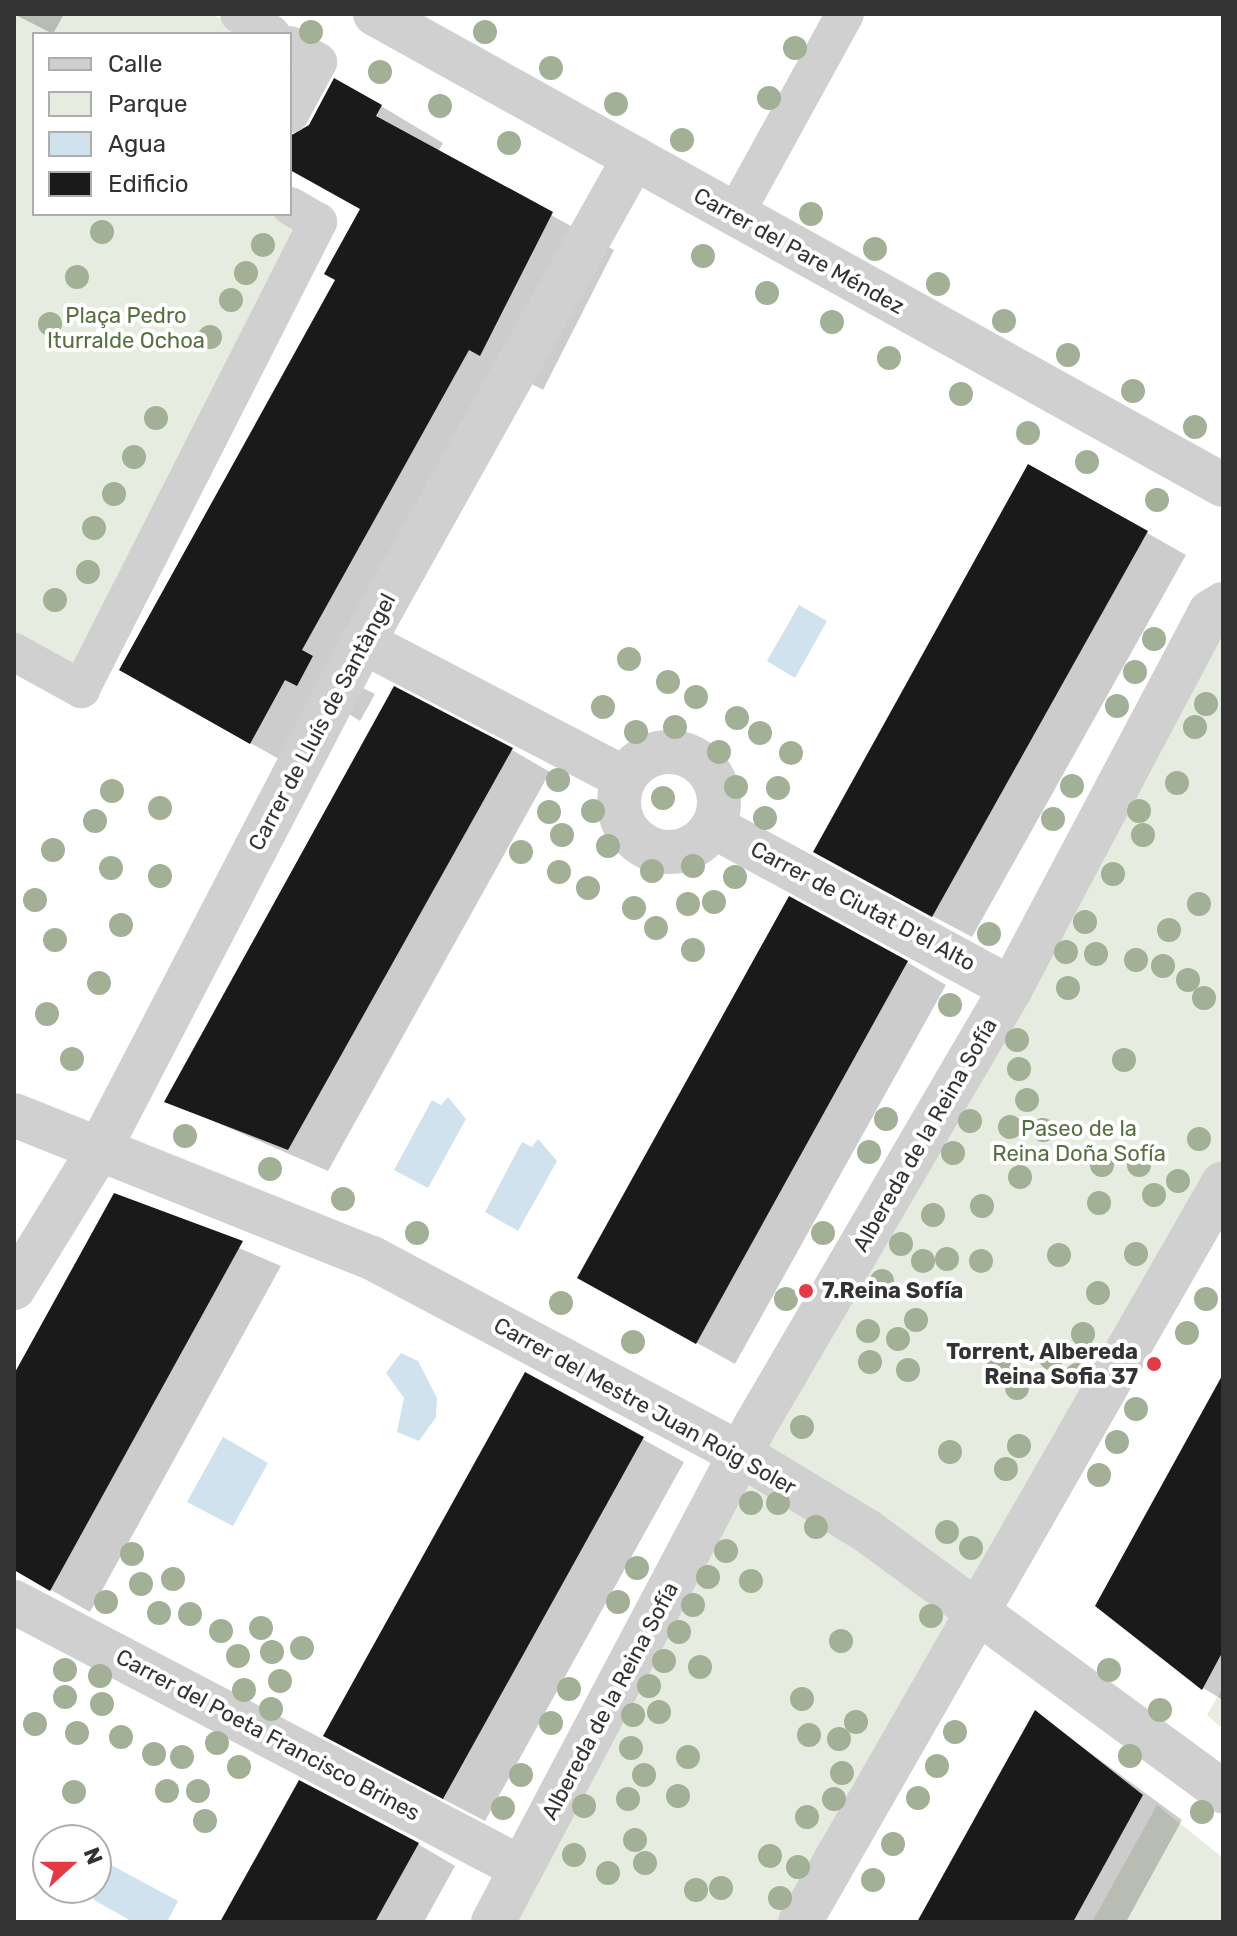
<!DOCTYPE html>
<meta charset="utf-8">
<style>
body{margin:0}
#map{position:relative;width:1237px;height:1936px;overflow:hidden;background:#fff;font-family:Rubik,sans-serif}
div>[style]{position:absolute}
.green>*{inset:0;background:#e6ecdf}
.water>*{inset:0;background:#cfe2ee}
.shadow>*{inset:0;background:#0003}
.building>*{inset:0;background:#1a1a1a}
.pedestrian>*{height:38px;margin:-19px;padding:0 19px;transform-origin:19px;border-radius:19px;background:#d0d0d0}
.minor>*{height:44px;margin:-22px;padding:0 22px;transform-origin:22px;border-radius:22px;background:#d0d0d0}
.minor>.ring{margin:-22px;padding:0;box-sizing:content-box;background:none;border:44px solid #d0d0d0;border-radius:50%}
.tertiary>*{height:44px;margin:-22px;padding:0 22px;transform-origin:22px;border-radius:22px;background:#d0d0d0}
.trees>*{width:24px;height:24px;margin:-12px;border-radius:50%;background:#a2b095}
.dots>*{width:22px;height:22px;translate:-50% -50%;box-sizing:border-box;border:4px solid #fff;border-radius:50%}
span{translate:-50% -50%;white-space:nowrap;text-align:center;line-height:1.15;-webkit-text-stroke:8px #fff;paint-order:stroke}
.street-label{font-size:22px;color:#333}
.park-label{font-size:22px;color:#56703f}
.poi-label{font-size:22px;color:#333;font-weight:700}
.left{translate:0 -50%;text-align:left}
.right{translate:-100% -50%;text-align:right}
.frame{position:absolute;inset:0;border:16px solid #333;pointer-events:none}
.legend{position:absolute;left:32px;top:32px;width:260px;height:184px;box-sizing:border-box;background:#fff;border:2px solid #adadad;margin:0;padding:10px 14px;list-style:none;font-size:24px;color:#333}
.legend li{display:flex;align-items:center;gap:16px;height:40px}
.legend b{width:40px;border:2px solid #adadad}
.north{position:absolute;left:32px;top:1824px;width:80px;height:80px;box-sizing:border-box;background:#fff;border:2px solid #adadad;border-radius:50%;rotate:69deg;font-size:22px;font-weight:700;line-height:32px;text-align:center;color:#333}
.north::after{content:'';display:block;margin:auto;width:28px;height:36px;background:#e63946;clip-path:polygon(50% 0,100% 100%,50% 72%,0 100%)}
</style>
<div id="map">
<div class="green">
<div style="clip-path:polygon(14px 14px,212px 14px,248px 34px,34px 34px,34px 214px,287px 214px,304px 224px,73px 680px,14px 648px)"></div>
<div style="clip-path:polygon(1207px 622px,1223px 643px,1223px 1173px,787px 1922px,509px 1922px)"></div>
<div style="clip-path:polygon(1223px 1687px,1223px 1729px,1207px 1715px)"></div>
<div style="clip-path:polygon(1157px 1805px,1223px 1858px,1223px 1922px,1092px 1922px)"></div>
</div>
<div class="water">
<div style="clip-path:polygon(799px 605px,827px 621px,795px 678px,767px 661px)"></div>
<div style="clip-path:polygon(448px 1097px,466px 1119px,428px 1188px,394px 1170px,432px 1100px,441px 1105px)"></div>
<div style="clip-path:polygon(538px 1139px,557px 1161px,518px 1231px,485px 1212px,522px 1142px,532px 1147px)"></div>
<div style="clip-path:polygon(401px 1353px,418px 1361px,437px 1398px,436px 1417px,419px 1441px,397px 1432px,404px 1398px,386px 1373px)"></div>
<div style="clip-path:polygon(223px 1437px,268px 1463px,233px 1526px,187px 1502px)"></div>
<div style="clip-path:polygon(113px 1866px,178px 1901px,167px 1922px,133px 1922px,94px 1900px,96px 1878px)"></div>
</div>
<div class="shadow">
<div style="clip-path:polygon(14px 14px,64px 14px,53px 34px)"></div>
<div style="clip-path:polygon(381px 106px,443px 143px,438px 152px,614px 250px,543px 390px,532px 384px,363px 688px,375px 694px,360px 721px,349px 714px,313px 778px,184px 706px,362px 209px,290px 169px,290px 135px)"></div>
<div style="clip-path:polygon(1029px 466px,1186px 555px,972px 937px,854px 874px)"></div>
<div style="clip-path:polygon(512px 750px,550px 772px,328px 1171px,167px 1101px)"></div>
<div style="clip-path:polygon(907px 962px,946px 985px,735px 1364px,618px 1299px)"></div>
<div style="clip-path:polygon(115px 1195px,281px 1266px,90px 1612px,14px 1569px,14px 1378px)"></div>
<div style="clip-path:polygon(526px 1375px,684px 1462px,485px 1821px,366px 1759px)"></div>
<div style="clip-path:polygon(1223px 1378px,1223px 1700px,1203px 1688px)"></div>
<div style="clip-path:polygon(1036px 1713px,1182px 1820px,1126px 1922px,919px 1922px)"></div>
<div style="clip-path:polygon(418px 1844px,455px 1866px,424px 1922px,222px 1922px)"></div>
</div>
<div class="building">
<div style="clip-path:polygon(334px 78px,382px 105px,376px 116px,553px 212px,480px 356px,469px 350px,302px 650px,313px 656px,297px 686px,285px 680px,250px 744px,119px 670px,335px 280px,324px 274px,360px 209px,290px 170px,290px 136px,309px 125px)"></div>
<div style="clip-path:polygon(1028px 464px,1148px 531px,932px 917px,813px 852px)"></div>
<div style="clip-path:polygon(394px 686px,513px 748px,288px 1150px,164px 1102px)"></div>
<div style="clip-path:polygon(789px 896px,908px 961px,696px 1344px,577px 1278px)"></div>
<div style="clip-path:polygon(114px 1193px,243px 1241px,50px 1591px,14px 1570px,14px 1374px)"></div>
<div style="clip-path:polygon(525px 1372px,644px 1437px,443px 1799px,323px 1736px)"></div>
<div style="clip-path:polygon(1223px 1374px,1223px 1651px,1202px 1690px,1095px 1606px)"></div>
<div style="clip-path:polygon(1035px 1710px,1143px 1795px,1073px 1922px,917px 1922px)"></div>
<div style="clip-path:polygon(299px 1780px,419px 1843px,375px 1922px,220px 1922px)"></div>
</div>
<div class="pedestrian">
<div style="left:239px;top:14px;width:38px;rotate:32deg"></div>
<div style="left:290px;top:45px;width:33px;rotate:31deg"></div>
<div style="left:318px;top:62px;width:59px;rotate:118.3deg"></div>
<div style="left:734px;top:216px;width:230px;rotate:-61.2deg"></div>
<div style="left:14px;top:652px;width:77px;rotate:28.9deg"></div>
<div style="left:81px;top:689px;width:524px;rotate:-63.09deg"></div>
<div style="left:318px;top:222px;width:32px;rotate:-150deg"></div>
</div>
<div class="minor">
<div style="left:375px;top:14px;width:970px;rotate:29.05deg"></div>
<div style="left:363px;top:642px;width:294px;rotate:27.5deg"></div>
<div class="ring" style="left:619px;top:752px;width:56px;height:56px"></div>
<div style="left:714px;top:827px;width:338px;rotate:28.5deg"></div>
<div style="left:14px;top:1115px;width:386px;rotate:21.8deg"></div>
<div style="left:372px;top:1258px;width:417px;rotate:28deg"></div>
<div style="left:740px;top:1454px;width:149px;rotate:31.2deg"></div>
<div style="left:867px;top:1531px;width:441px;rotate:36.2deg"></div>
<div style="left:14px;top:1288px;width:164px;rotate:-58.4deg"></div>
<div style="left:100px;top:1148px;width:570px;rotate:-62.54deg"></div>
<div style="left:363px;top:642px;width:555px;rotate:-60.75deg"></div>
<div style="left:14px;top:1602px;width:573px;rotate:27.68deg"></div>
</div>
<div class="tertiary">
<div style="left:493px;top:1922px;width:561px;rotate:-62.16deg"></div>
<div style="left:755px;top:1426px;width:507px;rotate:-59.69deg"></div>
<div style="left:1011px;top:988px;width:425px;rotate:-62.1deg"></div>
<div style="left:1210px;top:612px;width:15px;rotate:-32deg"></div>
<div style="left:800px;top:1922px;width:851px;rotate:-60.21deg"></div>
</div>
<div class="trees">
<div style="left:311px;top:32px"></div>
<div style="left:485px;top:32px"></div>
<div style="left:795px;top:48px"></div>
<div style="left:551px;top:68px"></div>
<div style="left:380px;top:72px"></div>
<div style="left:769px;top:98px"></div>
<div style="left:616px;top:104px"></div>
<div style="left:440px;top:106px"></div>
<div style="left:682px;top:140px"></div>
<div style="left:509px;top:143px"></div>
<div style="left:811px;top:214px"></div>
<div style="left:102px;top:232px"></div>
<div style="left:263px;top:245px"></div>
<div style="left:875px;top:249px"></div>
<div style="left:703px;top:256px"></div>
<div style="left:246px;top:273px"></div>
<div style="left:77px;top:277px"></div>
<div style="left:938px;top:284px"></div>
<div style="left:767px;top:293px"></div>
<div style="left:231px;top:300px"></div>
<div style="left:1004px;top:321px"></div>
<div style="left:832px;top:322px"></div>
<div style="left:50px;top:324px"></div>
<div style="left:210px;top:337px"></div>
<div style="left:1068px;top:355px"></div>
<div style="left:889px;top:358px"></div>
<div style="left:1133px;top:391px"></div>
<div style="left:961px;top:394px"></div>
<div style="left:156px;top:418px"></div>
<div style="left:1195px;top:427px"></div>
<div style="left:1028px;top:433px"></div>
<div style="left:134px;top:457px"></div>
<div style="left:1087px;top:462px"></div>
<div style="left:114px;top:494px"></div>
<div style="left:1157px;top:500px"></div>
<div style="left:94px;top:528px"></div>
<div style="left:88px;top:572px"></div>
<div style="left:55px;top:600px"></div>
<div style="left:1154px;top:639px"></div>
<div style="left:629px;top:659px"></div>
<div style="left:1135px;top:672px"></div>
<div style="left:668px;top:682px"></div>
<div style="left:696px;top:697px"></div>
<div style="left:1206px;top:704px"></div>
<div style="left:1117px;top:706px"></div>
<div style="left:603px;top:707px"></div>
<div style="left:737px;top:718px"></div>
<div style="left:675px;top:727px"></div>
<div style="left:1195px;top:727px"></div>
<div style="left:636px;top:732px"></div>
<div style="left:760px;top:733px"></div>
<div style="left:719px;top:752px"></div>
<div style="left:791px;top:753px"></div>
<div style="left:558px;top:780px"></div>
<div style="left:1177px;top:783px"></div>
<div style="left:1072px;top:786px"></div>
<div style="left:736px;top:787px"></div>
<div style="left:778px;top:788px"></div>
<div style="left:112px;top:791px"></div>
<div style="left:663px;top:798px"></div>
<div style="left:160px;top:808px"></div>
<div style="left:593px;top:811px"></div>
<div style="left:1139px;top:811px"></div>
<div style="left:549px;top:812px"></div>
<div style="left:765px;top:818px"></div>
<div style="left:1053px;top:819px"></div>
<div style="left:95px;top:821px"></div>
<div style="left:562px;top:835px"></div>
<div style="left:1143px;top:835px"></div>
<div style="left:608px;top:846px"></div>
<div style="left:53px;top:850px"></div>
<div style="left:521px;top:852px"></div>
<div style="left:693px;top:866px"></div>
<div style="left:111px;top:868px"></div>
<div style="left:652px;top:871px"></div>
<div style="left:559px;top:872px"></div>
<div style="left:1113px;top:874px"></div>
<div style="left:160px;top:876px"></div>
<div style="left:735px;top:877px"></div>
<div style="left:588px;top:888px"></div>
<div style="left:35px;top:900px"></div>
<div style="left:714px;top:902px"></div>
<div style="left:688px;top:904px"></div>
<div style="left:1199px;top:904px"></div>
<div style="left:634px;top:908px"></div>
<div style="left:1085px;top:922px"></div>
<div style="left:121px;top:925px"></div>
<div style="left:656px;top:928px"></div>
<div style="left:1169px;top:930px"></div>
<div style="left:989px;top:934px"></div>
<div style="left:55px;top:940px"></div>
<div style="left:693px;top:950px"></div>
<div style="left:1066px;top:952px"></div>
<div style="left:1096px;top:954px"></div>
<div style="left:1136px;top:960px"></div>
<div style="left:1163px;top:966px"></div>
<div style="left:1188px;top:980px"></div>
<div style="left:99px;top:983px"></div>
<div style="left:1068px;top:988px"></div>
<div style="left:1204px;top:998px"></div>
<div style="left:950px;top:1005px"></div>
<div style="left:47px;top:1014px"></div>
<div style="left:1017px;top:1040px"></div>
<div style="left:72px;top:1059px"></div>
<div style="left:1124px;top:1060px"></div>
<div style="left:1019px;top:1069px"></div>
<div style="left:1027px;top:1100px"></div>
<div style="left:886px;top:1119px"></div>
<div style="left:970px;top:1121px"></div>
<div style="left:1010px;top:1127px"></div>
<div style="left:1043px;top:1130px"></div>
<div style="left:185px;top:1136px"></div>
<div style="left:1199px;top:1139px"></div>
<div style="left:869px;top:1152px"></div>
<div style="left:953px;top:1153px"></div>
<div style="left:1102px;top:1165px"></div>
<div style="left:1139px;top:1165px"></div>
<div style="left:270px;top:1169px"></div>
<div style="left:1020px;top:1177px"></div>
<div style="left:1178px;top:1181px"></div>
<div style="left:1154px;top:1195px"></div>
<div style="left:343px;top:1199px"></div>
<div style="left:1099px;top:1203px"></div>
<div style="left:982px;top:1206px"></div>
<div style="left:933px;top:1215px"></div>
<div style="left:417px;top:1233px"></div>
<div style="left:823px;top:1233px"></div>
<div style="left:901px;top:1244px"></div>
<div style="left:1136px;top:1254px"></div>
<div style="left:1059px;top:1255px"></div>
<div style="left:947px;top:1259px"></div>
<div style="left:923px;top:1261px"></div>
<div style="left:981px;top:1261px"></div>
<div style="left:882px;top:1281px"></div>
<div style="left:1098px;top:1293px"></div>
<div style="left:786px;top:1299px"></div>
<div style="left:1206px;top:1299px"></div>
<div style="left:561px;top:1303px"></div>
<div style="left:916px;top:1320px"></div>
<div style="left:868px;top:1331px"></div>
<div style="left:1187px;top:1333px"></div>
<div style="left:1083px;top:1334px"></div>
<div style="left:898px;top:1339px"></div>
<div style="left:633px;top:1342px"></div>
<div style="left:1051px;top:1358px"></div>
<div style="left:870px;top:1362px"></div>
<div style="left:999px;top:1364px"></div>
<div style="left:908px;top:1370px"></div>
<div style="left:1077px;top:1375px"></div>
<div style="left:1017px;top:1388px"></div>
<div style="left:1136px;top:1409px"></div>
<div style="left:802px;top:1427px"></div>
<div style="left:1117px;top:1442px"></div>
<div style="left:1019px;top:1446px"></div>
<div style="left:950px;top:1452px"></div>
<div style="left:1006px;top:1469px"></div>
<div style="left:1099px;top:1475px"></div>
<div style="left:751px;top:1503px"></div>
<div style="left:778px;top:1503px"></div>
<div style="left:816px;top:1527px"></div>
<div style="left:947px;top:1532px"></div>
<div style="left:971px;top:1548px"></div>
<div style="left:726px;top:1551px"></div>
<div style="left:132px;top:1554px"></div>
<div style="left:637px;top:1568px"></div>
<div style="left:708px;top:1577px"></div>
<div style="left:173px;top:1579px"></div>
<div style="left:751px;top:1581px"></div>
<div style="left:141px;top:1584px"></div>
<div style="left:106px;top:1602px"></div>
<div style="left:618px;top:1602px"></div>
<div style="left:693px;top:1605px"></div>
<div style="left:159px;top:1613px"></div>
<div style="left:190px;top:1614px"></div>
<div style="left:931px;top:1616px"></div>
<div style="left:261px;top:1628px"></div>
<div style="left:221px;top:1631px"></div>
<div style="left:679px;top:1632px"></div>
<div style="left:841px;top:1641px"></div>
<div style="left:302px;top:1648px"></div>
<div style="left:272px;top:1652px"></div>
<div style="left:238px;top:1656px"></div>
<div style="left:664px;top:1661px"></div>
<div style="left:700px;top:1667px"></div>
<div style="left:65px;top:1670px"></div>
<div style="left:1109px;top:1670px"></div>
<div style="left:100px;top:1676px"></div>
<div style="left:280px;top:1681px"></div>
<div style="left:649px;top:1686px"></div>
<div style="left:569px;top:1689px"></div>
<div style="left:244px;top:1690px"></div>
<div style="left:65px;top:1697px"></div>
<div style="left:802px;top:1699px"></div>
<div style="left:102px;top:1704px"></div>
<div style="left:271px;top:1709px"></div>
<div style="left:1160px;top:1710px"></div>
<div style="left:659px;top:1712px"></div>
<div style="left:633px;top:1715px"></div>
<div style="left:856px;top:1722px"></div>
<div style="left:551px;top:1723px"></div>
<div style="left:35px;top:1724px"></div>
<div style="left:955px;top:1732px"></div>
<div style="left:77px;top:1733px"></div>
<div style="left:809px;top:1735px"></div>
<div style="left:121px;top:1737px"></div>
<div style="left:839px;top:1739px"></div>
<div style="left:217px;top:1743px"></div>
<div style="left:631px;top:1748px"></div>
<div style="left:154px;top:1754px"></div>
<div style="left:1130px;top:1756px"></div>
<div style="left:182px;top:1757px"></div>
<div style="left:688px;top:1757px"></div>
<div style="left:937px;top:1766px"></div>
<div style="left:239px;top:1767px"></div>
<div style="left:842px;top:1773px"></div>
<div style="left:521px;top:1775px"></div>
<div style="left:644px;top:1775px"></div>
<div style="left:167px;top:1791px"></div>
<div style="left:198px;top:1791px"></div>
<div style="left:74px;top:1792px"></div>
<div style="left:678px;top:1796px"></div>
<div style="left:918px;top:1798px"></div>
<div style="left:628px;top:1799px"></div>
<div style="left:834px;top:1799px"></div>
<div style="left:584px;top:1806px"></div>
<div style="left:503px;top:1808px"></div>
<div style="left:1202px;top:1812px"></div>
<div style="left:807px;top:1817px"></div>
<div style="left:205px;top:1821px"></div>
<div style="left:635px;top:1840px"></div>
<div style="left:893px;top:1844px"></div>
<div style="left:574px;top:1855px"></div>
<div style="left:770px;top:1856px"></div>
<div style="left:645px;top:1863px"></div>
<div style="left:798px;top:1867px"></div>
<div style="left:608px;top:1873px"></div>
<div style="left:873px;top:1880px"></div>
<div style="left:721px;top:1888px"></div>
<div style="left:696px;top:1890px"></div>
<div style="left:780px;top:1898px"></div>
</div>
<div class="dots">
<div style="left:806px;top:1291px;background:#e63946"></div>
<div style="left:1154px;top:1364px;background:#e63946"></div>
</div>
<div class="street-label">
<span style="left:799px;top:251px;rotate:29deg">Carrer del Pare Méndez</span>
<span style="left:322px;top:722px;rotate:-62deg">Carrer de Lluís de Santàngel</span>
<span style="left:863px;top:906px;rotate:28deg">Carrer de Ciutat D'el Alto</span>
<span style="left:925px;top:1135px;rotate:-60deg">Albereda de la Reina Sofía</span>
<span style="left:645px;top:1406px;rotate:29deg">Carrer del Mestre Juan Roig Soler</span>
<span style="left:610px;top:1701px;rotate:-62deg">Albereda de la Reina Sofía</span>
<span style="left:268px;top:1735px;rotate:28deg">Carrer del Poeta Francisco Brines</span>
</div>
<div class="park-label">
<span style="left:126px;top:328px">Plaça Pedro<br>Iturralde Ochoa</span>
<span style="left:1079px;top:1141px">Paseo de la<br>Reina Doña Sofía</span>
</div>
<div class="poi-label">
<span class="left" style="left:822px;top:1291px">7.Reina Sofía</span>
<span class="right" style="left:1138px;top:1364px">Torrent, Albereda<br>Reina Sofia 37</span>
</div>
<div class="frame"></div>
<ul class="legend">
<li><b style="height:10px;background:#d0d0d0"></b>Calle</li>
<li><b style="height:22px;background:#e6ecdf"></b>Parque</li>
<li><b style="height:22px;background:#cfe2ee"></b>Agua</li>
<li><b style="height:22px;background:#1a1a1a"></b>Edificio</li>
</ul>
<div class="north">N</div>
</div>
